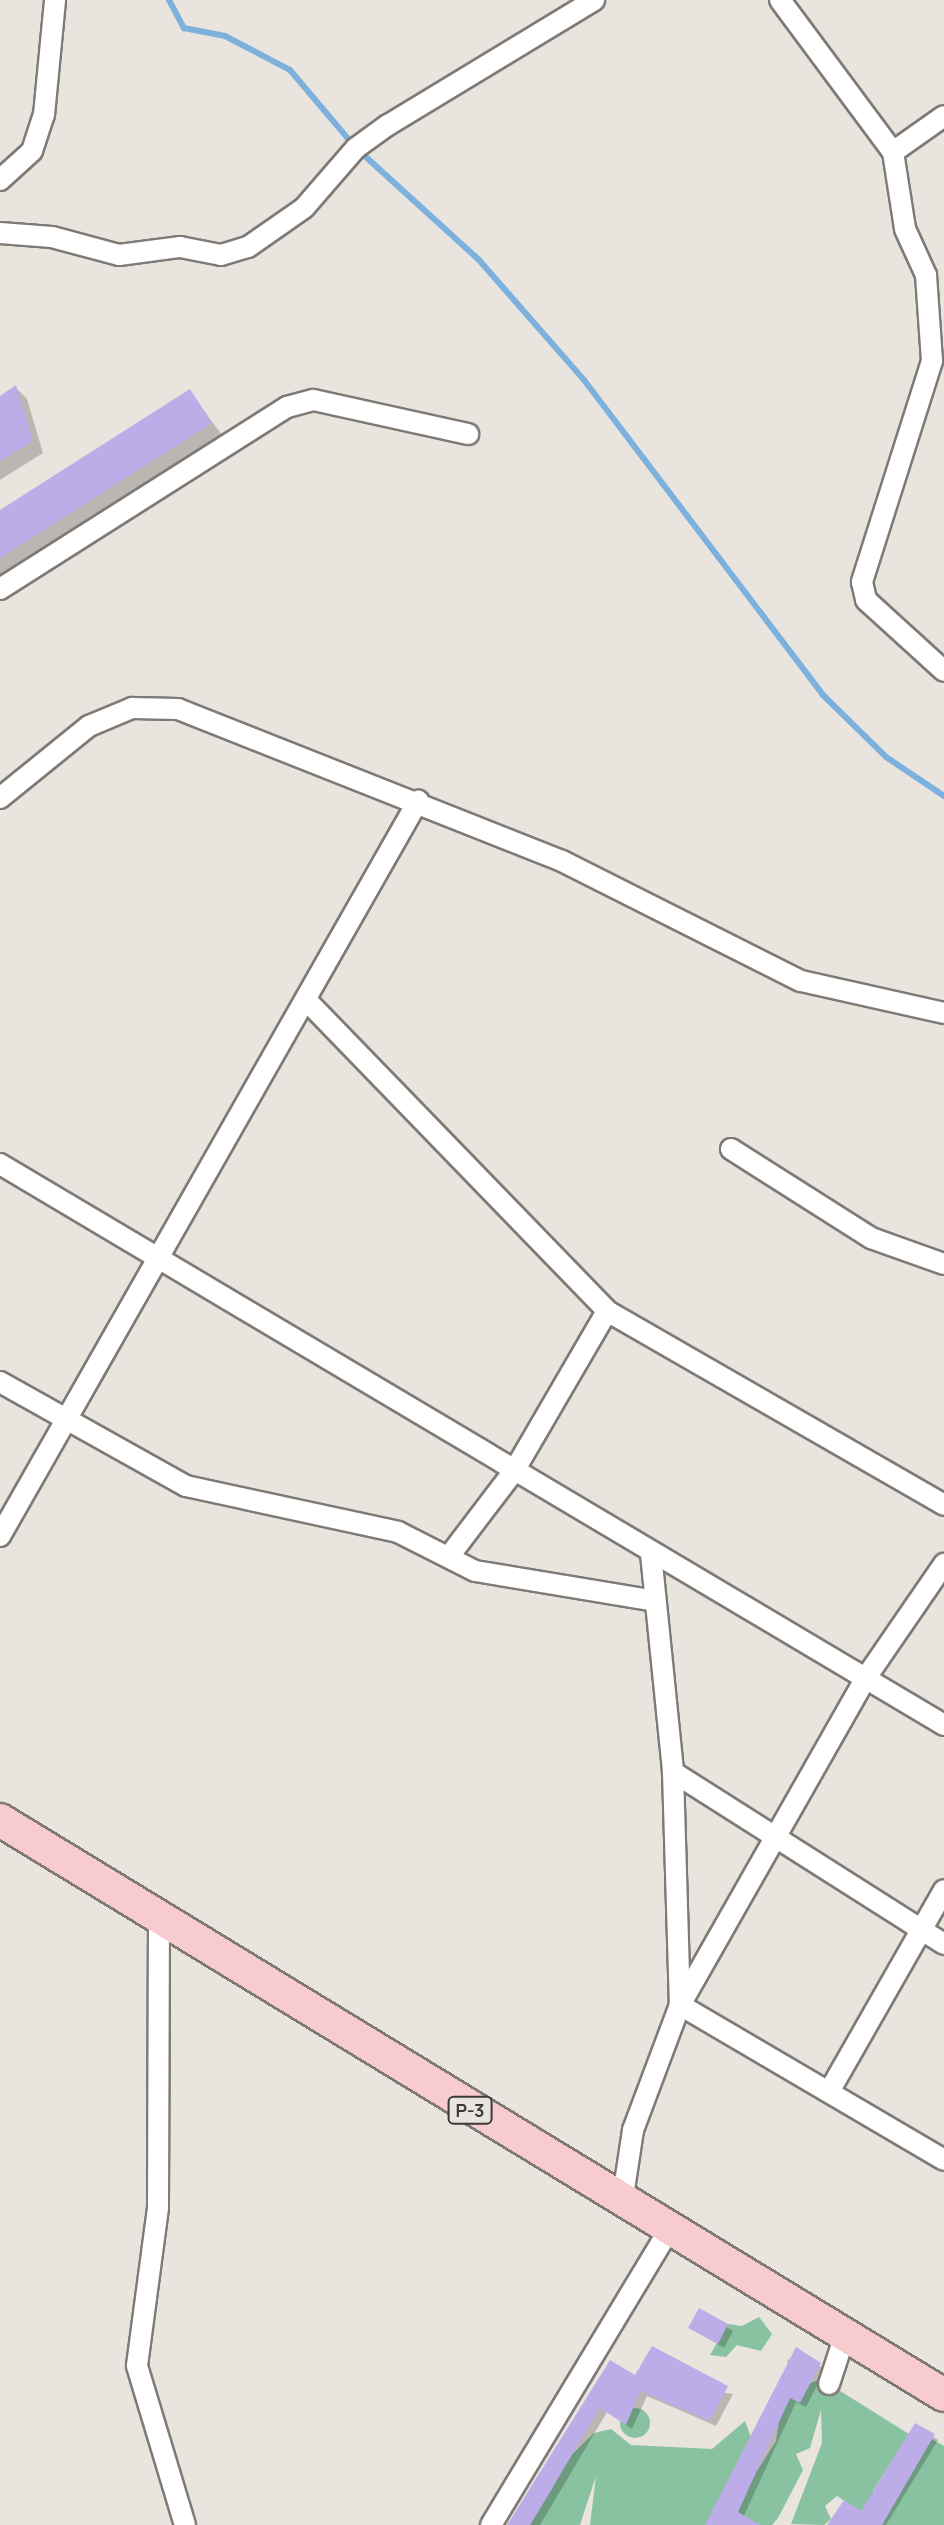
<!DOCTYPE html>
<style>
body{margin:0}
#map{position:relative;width:944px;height:2525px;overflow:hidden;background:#eae4df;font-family:Manrope,sans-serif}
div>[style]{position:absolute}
.green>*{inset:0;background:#88c2a0}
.round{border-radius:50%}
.shadow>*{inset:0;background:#0003}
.stream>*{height:6px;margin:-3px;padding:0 3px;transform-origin:3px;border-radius:3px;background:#7bb1dc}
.building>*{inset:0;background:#bcade9}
.roads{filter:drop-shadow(2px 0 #7f7a76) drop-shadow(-2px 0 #7f7a76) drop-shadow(0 2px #7f7a76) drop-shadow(0 -2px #7f7a76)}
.minor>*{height:20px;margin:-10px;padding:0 10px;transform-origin:10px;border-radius:10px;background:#fff}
.trunk>*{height:32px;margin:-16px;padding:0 16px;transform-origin:16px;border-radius:16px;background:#f8ccce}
span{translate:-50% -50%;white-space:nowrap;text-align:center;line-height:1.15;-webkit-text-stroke:8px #eae4df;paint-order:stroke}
.shield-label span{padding:2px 6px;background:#eae4df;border:2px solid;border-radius:6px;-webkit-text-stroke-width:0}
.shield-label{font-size:18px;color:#3c3937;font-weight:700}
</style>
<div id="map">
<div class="green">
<div style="clip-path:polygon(759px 2317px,772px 2334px,761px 2351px,737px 2345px,726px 2357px,710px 2355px,728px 2324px,742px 2326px)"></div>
<div style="clip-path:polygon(788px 2359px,805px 2370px,808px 2384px,821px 2379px,909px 2434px,873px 2491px,892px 2504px,932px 2439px,944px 2446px,944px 2525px,879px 2525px,837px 2496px,825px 2506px,831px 2519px,824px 2525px,791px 2524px,822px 2443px,821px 2410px,810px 2448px,796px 2454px,803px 2470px,778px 2518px,772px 2525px,734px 2525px,743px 2493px,776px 2441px)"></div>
<div class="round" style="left:620px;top:2408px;width:30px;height:30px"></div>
<div style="clip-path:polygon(745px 2421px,751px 2437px,705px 2525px,590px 2525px,596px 2476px,580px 2525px,530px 2525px,554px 2485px,553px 2473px,594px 2433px,611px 2429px,631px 2445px,712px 2449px)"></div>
</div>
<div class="shadow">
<div style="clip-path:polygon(16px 388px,27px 399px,43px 453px,0 480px,0 398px)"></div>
<div style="clip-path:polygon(190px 392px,222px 435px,0 577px,0 513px)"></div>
<div style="clip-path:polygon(700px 2311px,733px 2331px,724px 2348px,691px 2328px)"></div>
<div style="clip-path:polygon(797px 2350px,825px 2370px,806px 2407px,796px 2402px,743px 2518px,705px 2525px)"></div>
<div style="clip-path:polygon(611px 2362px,636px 2378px,733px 2394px,716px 2426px,647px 2396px,632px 2429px,607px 2412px,540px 2525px,510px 2525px)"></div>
<div style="clip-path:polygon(916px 2426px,938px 2440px,886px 2525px,830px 2525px,861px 2513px)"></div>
</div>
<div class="stream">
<div style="left:169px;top:0;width:32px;rotate:62deg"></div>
<div style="left:184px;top:28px;width:42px;rotate:11deg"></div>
<div style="left:225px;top:36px;width:73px;rotate:27.6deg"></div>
<div style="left:290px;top:70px;width:102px;rotate:49.8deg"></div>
<div style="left:356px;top:148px;width:166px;rotate:42.3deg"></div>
<div style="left:479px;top:260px;width:159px;rotate:48.8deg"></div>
<div style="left:584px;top:380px;width:395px;rotate:52.8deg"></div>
<div style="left:823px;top:695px;width:88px;rotate:44.5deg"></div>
<div style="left:886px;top:757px;width:70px;rotate:33.9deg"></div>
</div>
<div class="building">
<div style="clip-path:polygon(16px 385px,33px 441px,0 461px,0 396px)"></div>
<div style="clip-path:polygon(190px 389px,212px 423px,0 558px,0 510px)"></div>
<div style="clip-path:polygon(699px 2308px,728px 2324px,718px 2344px,688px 2328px)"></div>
<div style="clip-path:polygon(652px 2346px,728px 2386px,710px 2421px,640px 2391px,626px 2425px,600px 2408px,530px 2525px,507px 2525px,610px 2360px,635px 2375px)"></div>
<div style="clip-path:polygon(796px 2347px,821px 2363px,800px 2403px,790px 2398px,738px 2512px,760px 2525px,705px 2525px)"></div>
<div style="clip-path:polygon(915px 2423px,935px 2434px,882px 2525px,827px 2525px,844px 2500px,861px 2511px)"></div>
</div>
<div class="roads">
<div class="minor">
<div style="left:780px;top:0;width:189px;rotate:53.4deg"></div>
<div style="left:893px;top:152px;width:78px;rotate:81.1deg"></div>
<div style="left:905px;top:229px;width:51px;rotate:65.5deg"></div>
<div style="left:926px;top:275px;width:86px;rotate:86deg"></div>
<div style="left:932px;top:361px;width:232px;rotate:107.6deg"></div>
<div style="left:862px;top:582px;width:18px;rotate:77deg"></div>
<div style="left:866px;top:600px;width:105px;rotate:42.3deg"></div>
<div style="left:893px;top:152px;width:62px;rotate:-35.2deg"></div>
<div style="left:0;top:180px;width:43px;rotate:-42.2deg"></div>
<div style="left:32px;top:151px;width:38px;rotate:-72deg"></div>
<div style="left:44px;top:115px;width:116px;rotate:-84.5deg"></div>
<div style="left:0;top:233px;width:52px;rotate:4.4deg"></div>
<div style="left:52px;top:237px;width:69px;rotate:15deg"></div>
<div style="left:119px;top:255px;width:62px;rotate:-7.5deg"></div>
<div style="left:180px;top:247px;width:42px;rotate:11deg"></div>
<div style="left:221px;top:255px;width:28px;rotate:-17deg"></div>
<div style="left:248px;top:247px;width:68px;rotate:-34.9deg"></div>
<div style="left:304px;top:208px;width:79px;rotate:-49.1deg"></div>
<div style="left:356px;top:148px;width:39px;rotate:-36deg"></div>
<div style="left:388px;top:125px;width:241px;rotate:-31.2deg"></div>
<div style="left:0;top:589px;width:340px;rotate:-32.4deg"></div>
<div style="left:287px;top:407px;width:27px;rotate:-15deg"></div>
<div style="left:313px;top:400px;width:159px;rotate:12.4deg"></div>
<div style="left:0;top:798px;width:114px;rotate:-39deg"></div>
<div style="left:89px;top:726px;width:47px;rotate:-22.7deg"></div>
<div style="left:132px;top:708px;width:46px;rotate:1.2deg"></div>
<div style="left:178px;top:709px;width:413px;rotate:21.6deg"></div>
<div style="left:562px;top:861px;width:267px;rotate:26.7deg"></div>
<div style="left:801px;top:981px;width:147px;rotate:12.6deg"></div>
<div style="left:309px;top:1003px;width:429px;rotate:45.9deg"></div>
<div style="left:607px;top:1311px;width:389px;rotate:29.9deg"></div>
<div style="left:731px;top:1149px;width:166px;rotate:32.4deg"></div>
<div style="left:871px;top:1238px;width:77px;rotate:19.6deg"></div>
<div style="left:0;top:1164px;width:1098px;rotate:30.72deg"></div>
<div style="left:0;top:1382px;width:213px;rotate:29.2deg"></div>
<div style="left:186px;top:1486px;width:217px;rotate:12.2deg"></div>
<div style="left:398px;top:1532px;width:86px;rotate:26.9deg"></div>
<div style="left:475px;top:1571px;width:178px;rotate:9.4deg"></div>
<div style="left:0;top:1536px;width:846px;rotate:-60.37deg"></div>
<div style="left:651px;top:1554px;width:219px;rotate:84.2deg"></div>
<div style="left:673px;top:1772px;width:233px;rotate:88.3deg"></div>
<div style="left:680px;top:2005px;width:306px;rotate:30.4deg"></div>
<div style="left:450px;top:1555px;width:106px;rotate:-52.7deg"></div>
<div style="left:514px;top:1471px;width:185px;rotate:-59.8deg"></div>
<div style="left:673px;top:1772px;width:321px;rotate:32.4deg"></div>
<div style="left:159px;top:1915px;width:293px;rotate:90.2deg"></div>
<div style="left:158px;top:2208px;width:159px;rotate:97.6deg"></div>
<div style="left:137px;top:2366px;width:166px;rotate:73.2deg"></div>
<div style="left:830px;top:2090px;width:230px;rotate:-60.3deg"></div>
<div style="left:622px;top:2203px;width:74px;rotate:-81.4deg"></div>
<div style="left:633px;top:2130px;width:134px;rotate:-69.4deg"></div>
<div style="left:680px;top:2005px;width:375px;rotate:-60.4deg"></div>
<div style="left:865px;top:1679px;width:140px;rotate:-55.5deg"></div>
<div style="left:829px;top:2384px;width:52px;rotate:-71.9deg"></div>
<div style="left:491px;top:2525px;width:345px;rotate:-58.9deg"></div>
</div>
<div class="trunk">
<div style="left:0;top:1820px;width:1105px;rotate:31.35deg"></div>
</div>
</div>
<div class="shield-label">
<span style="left:470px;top:2110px">P-3</span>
</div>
</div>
